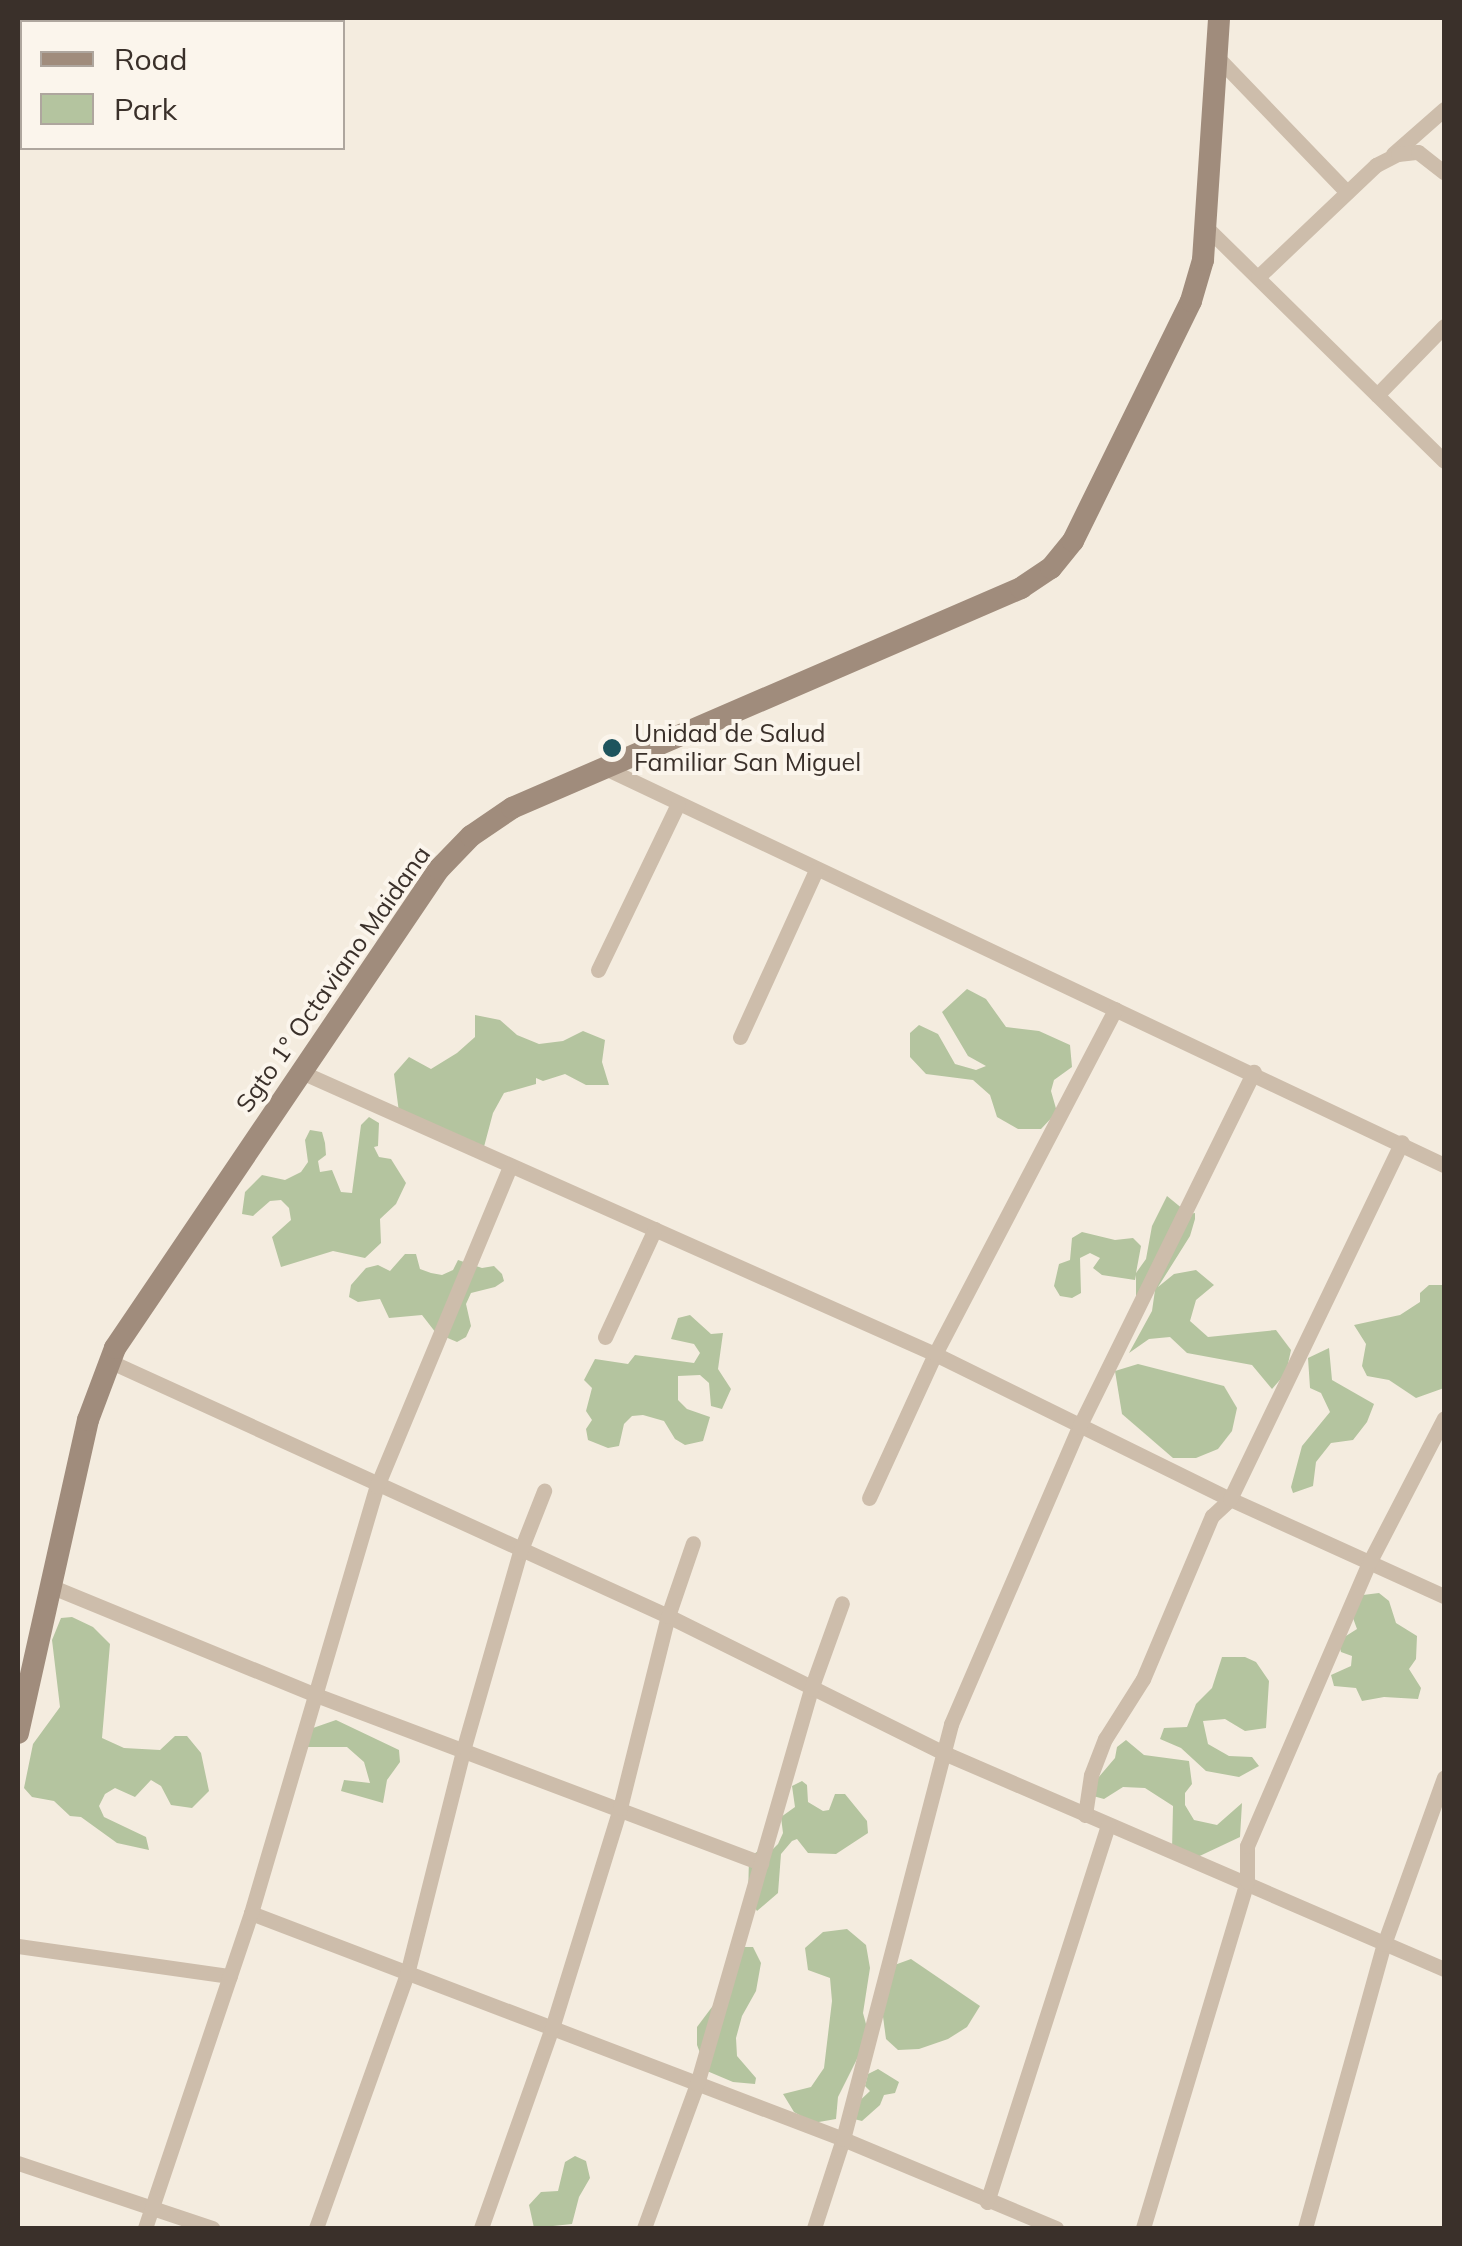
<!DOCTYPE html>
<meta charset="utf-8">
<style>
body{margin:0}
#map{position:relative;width:1462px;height:2246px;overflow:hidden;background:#f4ecdf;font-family:Mulish,sans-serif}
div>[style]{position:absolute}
.green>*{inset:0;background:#b4c49f}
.minor>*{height:15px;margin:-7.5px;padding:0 7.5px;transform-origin:7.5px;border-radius:7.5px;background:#cdbdab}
.secondary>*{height:22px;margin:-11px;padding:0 11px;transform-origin:11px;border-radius:11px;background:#a08c7c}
.dots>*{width:28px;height:28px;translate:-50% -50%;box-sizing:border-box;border:5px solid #fbf5ec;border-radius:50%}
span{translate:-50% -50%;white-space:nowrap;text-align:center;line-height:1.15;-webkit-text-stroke:8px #fbf5ec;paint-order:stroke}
.poi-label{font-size:25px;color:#3a302a}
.left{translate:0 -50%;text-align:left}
.street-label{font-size:25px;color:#3a302a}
.frame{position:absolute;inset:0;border:20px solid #3a302a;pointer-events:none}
.legend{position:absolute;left:20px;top:20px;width:325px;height:130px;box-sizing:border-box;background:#fbf5ec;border:2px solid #aea69e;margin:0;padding:12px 18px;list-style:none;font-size:30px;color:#3a302a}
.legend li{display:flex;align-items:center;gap:20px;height:50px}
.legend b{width:50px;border:2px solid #aea69e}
</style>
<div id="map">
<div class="green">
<div style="clip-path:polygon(967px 989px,986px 999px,1006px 1027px,1039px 1031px,1070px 1045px,1072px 1067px,1054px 1080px,1051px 1091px,1057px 1112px,1041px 1129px,1018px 1129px,997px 1117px,990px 1095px,973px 1080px,926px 1074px,910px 1057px,910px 1033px,919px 1025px,938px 1034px,955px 1064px,976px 1070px,986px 1066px,968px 1056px,942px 1012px)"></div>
<div style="clip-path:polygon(475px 1015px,500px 1020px,517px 1035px,539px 1044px,563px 1041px,583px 1031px,605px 1040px,602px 1062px,609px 1085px,586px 1085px,565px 1074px,543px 1081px,536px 1078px,536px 1084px,504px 1093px,493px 1113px,481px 1158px,400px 1120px,394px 1074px,409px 1057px,431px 1069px,457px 1053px,475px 1037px)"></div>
<div style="clip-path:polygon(369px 1117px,379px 1123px,378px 1146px,374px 1147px,379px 1157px,391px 1159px,406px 1183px,396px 1204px,380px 1219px,381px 1243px,365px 1258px,333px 1251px,281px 1267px,272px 1237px,291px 1220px,289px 1208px,281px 1200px,270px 1201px,253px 1216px,242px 1214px,245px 1192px,262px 1175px,285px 1180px,301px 1172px,308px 1162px,305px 1140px,310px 1130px,322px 1132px,325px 1143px,326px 1155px,318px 1161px,320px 1172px,332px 1170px,341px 1192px,352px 1193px,361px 1125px)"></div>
<div style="clip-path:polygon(1167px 1196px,1189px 1214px,1195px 1213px,1195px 1219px,1190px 1236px,1158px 1287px,1174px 1274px,1196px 1270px,1214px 1285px,1196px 1300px,1190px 1321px,1208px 1337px,1276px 1330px,1291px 1350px,1286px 1373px,1272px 1389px,1252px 1365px,1187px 1353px,1170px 1337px,1149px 1339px,1129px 1353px,1152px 1311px,1155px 1290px,1136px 1296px,1136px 1275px,1135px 1280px,1102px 1275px,1093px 1268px,1100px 1258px,1090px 1253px,1080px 1258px,1081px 1293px,1072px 1298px,1060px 1296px,1054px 1286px,1059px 1264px,1070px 1260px,1072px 1238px,1082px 1232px,1115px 1240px,1133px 1238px,1141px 1246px,1136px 1273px,1146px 1259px,1152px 1226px)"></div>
<div style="clip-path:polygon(405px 1254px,416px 1254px,420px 1269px,431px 1273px,442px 1275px,453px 1270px,458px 1260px,482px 1268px,494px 1266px,502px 1274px,504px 1281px,495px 1287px,471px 1293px,466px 1304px,471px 1326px,466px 1337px,457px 1342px,436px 1333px,422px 1315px,389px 1318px,380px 1299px,358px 1302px,349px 1297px,351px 1285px,366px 1268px,378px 1265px,390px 1271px)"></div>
<div style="clip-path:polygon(1429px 1285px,1444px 1285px,1444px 1388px,1416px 1398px,1389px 1380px,1367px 1376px,1362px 1366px,1366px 1344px,1354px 1325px,1400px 1315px,1420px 1302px,1420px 1293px)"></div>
<div style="clip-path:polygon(690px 1315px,711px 1334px,723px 1333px,718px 1369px,731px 1389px,722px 1409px,711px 1406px,709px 1383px,700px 1375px,678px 1376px,678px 1400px,687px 1409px,710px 1417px,703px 1441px,685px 1445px,675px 1439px,664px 1421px,643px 1415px,632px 1416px,624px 1424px,619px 1446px,608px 1448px,588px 1440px,586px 1429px,592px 1420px,586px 1411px,592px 1388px,584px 1380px,595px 1359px,628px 1364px,635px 1355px,694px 1363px,700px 1353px,694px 1344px,671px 1339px,678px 1318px)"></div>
<div style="clip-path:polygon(1329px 1348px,1332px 1380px,1374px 1404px,1367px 1422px,1353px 1440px,1331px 1443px,1316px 1462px,1313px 1486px,1293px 1493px,1291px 1487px,1302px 1446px,1330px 1412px,1321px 1393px,1310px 1388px,1308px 1358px)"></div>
<div style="clip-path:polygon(1138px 1364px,1224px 1386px,1237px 1408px,1232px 1431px,1218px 1449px,1196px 1458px,1173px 1458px,1122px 1414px,1115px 1371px)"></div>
<div style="clip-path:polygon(1379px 1593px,1389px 1601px,1396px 1623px,1417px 1636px,1416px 1659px,1409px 1669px,1421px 1688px,1418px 1699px,1384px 1697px,1362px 1701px,1356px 1688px,1334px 1686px,1331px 1675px,1351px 1666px,1352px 1656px,1341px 1652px,1338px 1641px,1357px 1629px,1353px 1618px,1355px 1596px)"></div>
<div style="clip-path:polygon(72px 1617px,93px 1627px,110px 1644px,102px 1738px,124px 1748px,160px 1750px,175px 1736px,187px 1736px,201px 1753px,209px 1791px,192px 1808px,171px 1805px,161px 1786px,151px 1780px,135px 1797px,115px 1788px,105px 1794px,99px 1806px,104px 1817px,146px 1837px,149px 1850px,117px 1843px,81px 1817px,70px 1816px,54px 1801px,32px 1797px,24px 1788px,33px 1744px,60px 1707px,52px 1640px,61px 1618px)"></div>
<div style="clip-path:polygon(1222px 1657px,1245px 1657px,1256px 1662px,1269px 1681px,1266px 1728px,1245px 1731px,1225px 1719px,1203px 1721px,1208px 1744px,1229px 1756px,1252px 1757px,1259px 1766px,1239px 1777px,1206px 1771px,1181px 1748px,1160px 1739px,1164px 1728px,1187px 1727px,1196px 1704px,1212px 1688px)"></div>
<div style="clip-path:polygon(336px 1720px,399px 1750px,400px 1762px,387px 1780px,383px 1803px,341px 1791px,344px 1780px,370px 1783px,364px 1762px,347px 1747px,304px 1747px,313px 1728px)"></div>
<div style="clip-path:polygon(1126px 1740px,1144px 1755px,1189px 1761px,1192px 1784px,1185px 1793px,1185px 1805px,1194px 1820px,1217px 1825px,1242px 1803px,1240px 1837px,1189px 1861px,1172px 1850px,1173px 1806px,1145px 1788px,1123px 1787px,1104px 1799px,1093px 1796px,1092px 1785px,1115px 1758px,1117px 1747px)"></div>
<div style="clip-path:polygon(802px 1781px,807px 1785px,808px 1802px,823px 1811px,829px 1810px,835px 1794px,845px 1794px,867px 1821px,868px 1833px,836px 1854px,808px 1853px,797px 1839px,792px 1841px,781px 1854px,778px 1893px,757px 1911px,748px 1897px,749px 1858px,758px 1851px,770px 1852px,778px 1844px,783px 1833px,781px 1817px,795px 1807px,792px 1786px)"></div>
<div style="clip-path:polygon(847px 1929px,866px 1945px,870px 1968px,863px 2013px,869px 2035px,838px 2097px,836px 2119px,813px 2123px,794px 2112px,783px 2094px,811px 2087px,824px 2068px,832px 2001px,830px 1978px,808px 1970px,805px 1948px,823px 1932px)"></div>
<div style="clip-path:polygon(742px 1947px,753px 1947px,761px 1963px,756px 1991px,742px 2016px,736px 2038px,737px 2056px,756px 2078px,755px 2084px,733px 2082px,707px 2071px,697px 2045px,697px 2027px,715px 2003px)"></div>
<div style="clip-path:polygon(911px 1959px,980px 2006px,967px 2027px,948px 2039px,919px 2049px,898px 2050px,886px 2039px,882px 2009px,889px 1967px)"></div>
<div style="clip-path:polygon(878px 2069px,899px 2082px,895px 2093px,884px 2095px,880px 2105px,862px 2121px,850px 2118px,853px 2107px,870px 2091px,865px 2086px,868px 2074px)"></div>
<div style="clip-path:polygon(575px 2156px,586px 2161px,590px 2178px,579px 2197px,572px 2224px,534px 2228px,529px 2205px,541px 2192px,558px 2191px,565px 2162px)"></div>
</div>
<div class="minor">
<div style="left:1216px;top:56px;width:189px;rotate:46.1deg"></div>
<div style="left:1393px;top:154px;width:68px;rotate:-41.4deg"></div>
<div style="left:1208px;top:229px;width:331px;rotate:44.5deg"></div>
<div style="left:1258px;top:277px;width:163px;rotate:-43.5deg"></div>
<div style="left:1376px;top:165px;width:25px;rotate:-27deg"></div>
<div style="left:1398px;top:154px;width:20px;rotate:-6deg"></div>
<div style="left:1418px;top:152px;width:33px;rotate:38deg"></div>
<div style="left:1377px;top:395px;width:96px;rotate:-45.8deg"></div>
<div style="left:603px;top:767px;width:930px;rotate:25.33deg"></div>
<div style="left:598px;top:970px;width:184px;rotate:-64.3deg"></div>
<div style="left:740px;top:1037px;width:183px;rotate:-65.5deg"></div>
<div style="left:299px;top:1071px;width:696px;rotate:23.99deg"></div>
<div style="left:935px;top:1354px;width:329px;rotate:26.2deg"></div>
<div style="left:1230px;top:1499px;width:235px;rotate:24.4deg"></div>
<div style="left:605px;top:1337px;width:119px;rotate:-65.2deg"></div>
<div style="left:109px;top:1361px;width:614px;rotate:24.52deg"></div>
<div style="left:668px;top:1616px;width:308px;rotate:26.4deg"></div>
<div style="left:944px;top:1753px;width:545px;rotate:23.36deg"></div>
<div style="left:869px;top:1498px;width:158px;rotate:-65.4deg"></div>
<div style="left:935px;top:1354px;width:389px;rotate:-62.4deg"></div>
<div style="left:50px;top:1586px;width:287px;rotate:22.3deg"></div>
<div style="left:316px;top:1695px;width:476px;rotate:20.7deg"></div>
<div style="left:1085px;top:1815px;width:40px;rotate:-81.5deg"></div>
<div style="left:1091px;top:1775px;width:39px;rotate:-69deg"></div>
<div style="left:1105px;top:1739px;width:71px;rotate:-57.7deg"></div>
<div style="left:1143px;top:1679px;width:177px;rotate:-67.1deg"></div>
<div style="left:1212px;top:1516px;width:25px;rotate:-43deg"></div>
<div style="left:1230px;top:1499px;width:396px;rotate:-64.3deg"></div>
<div style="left:251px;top:1913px;width:634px;rotate:20.89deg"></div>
<div style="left:843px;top:2139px;width:231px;rotate:22.7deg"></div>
<div style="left:18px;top:1946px;width:214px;rotate:8.1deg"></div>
<div style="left:18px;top:2163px;width:205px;rotate:18.5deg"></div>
<div style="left:987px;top:2202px;width:396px;rotate:-72.2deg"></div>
<div style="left:145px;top:2228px;width:332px;rotate:-71.4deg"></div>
<div style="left:251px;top:1913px;width:445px;rotate:-73.6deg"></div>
<div style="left:377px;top:1486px;width:347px;rotate:-67.4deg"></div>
<div style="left:316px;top:2228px;width:270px;rotate:-70.3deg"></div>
<div style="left:407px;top:1974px;width:234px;rotate:-75.9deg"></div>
<div style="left:464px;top:1747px;width:203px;rotate:-74deg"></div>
<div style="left:520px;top:1552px;width:66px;rotate:-68.5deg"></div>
<div style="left:481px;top:2228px;width:212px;rotate:-70.5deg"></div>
<div style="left:552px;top:2028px;width:230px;rotate:-72.8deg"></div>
<div style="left:620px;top:1808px;width:198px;rotate:-76deg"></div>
<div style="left:668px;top:1616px;width:77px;rotate:-71.1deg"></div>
<div style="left:644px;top:2228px;width:153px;rotate:-69.8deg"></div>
<div style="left:697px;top:2084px;width:411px;rotate:-73.9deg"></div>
<div style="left:811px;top:1689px;width:91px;rotate:-70.2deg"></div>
<div style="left:814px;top:2228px;width:94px;rotate:-72deg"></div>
<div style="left:843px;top:2139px;width:429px;rotate:-75.4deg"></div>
<div style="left:951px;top:1724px;width:323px;rotate:-66.7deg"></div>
<div style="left:1079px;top:1427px;width:396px;rotate:-63.8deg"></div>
<div style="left:1143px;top:2228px;width:361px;rotate:-73.3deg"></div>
<div style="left:1247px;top:1882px;width:36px;rotate:-90deg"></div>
<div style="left:1247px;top:1846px;width:310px;rotate:-66.7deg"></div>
<div style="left:1370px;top:1561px;width:161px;rotate:-62.6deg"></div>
<div style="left:1305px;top:2228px;width:295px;rotate:-74.5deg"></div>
<div style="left:1384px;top:1944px;width:177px;rotate:-70.2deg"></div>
</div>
<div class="secondary">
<div style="left:18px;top:1733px;width:321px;rotate:-77.4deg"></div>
<div style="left:88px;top:1420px;width:77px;rotate:-69.4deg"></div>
<div style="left:115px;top:1348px;width:578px;rotate:-55.93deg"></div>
<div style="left:439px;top:869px;width:46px;rotate:-45.9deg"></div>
<div style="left:471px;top:836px;width:50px;rotate:-34.3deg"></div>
<div style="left:512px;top:808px;width:555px;rotate:-23.37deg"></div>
<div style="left:1021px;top:588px;width:36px;rotate:-34deg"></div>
<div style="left:1051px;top:568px;width:35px;rotate:-51deg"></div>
<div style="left:1073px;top:541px;width:267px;rotate:-63.8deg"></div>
<div style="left:1191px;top:301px;width:43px;rotate:-73.7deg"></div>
<div style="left:1203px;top:260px;width:243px;rotate:-86.2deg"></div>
</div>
<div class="dots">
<div style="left:612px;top:748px;background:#1e545d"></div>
</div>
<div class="poi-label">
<span class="left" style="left:634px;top:748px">Unidad de Salud<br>Familiar San Miguel</span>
</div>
<div class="street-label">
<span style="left:333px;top:979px;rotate:-55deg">Sgto 1° Octaviano Maidana</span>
</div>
<div class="frame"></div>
<ul class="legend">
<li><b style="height:12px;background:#a08c7c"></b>Road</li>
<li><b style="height:28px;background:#b4c49f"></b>Park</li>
</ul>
</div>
